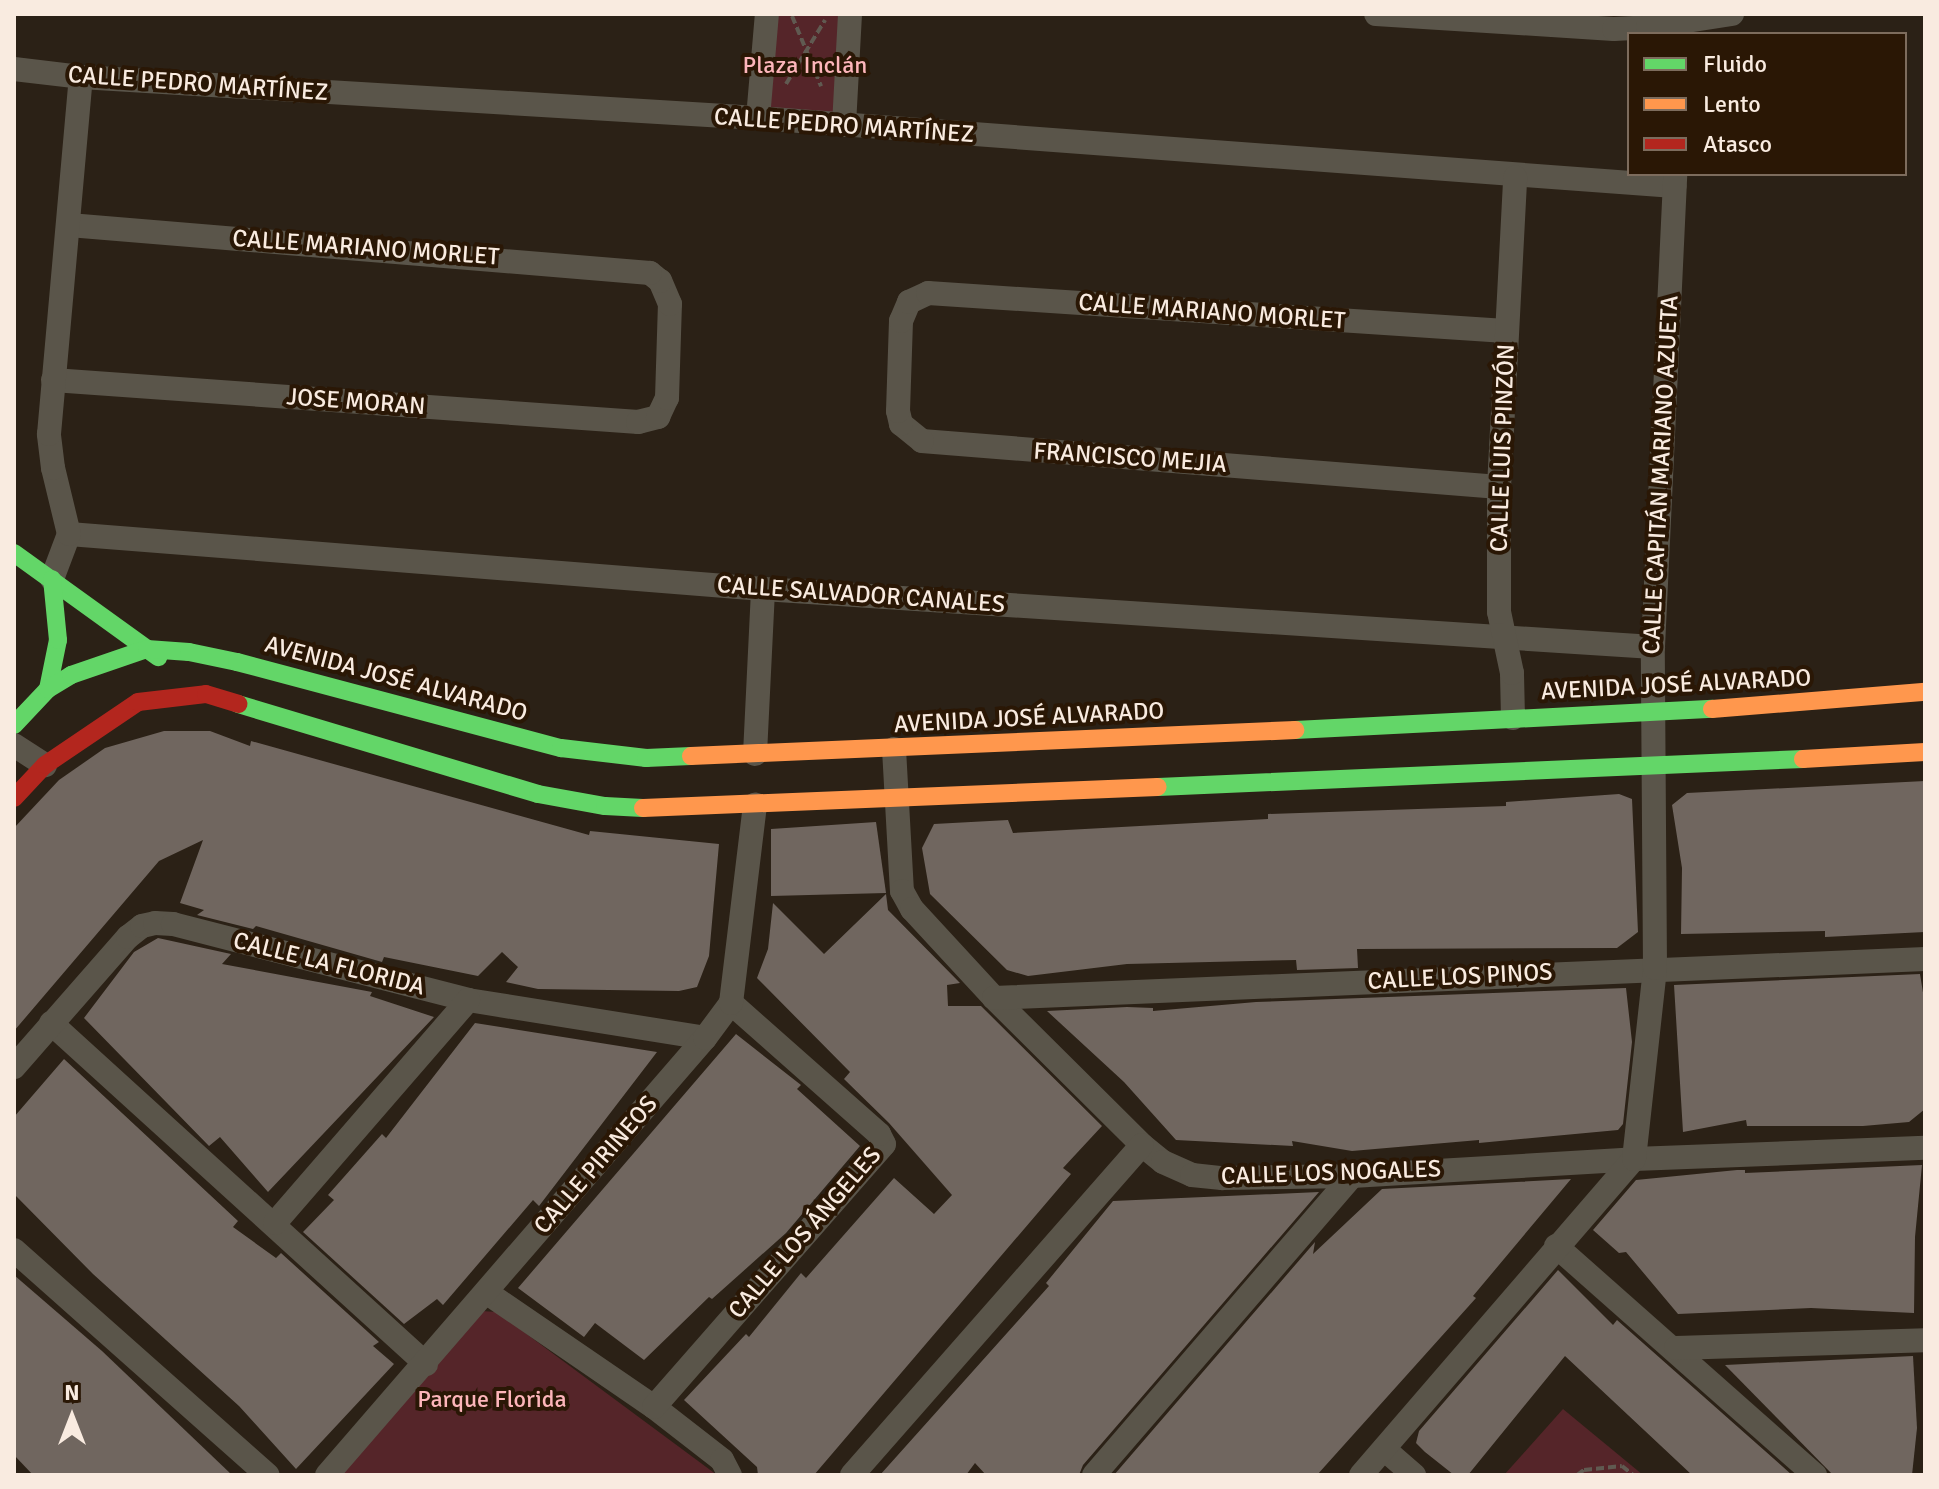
<!DOCTYPE html>
<meta charset="utf-8">
<style>
body{margin:0}
#map{position:relative;width:1939px;height:1489px;overflow:hidden;background:#2b2116;font-family:Signika,sans-serif}
div>[style]{position:absolute}
.green>*{inset:0;background:#552529}
.building>*{inset:0;background:#70665f}
.path>*{height:4px;margin-top:-2px;transform-origin:0;background:repeating-linear-gradient(90deg,#605a51 0 8px,transparent 0 12px)}
.street>*{height:24px;margin:-12px;padding:0 12px;transform-origin:12px;border-radius:12px;background:#5a554a}
.fast>*{height:18px;margin:-9px;padding:0 9px;transform-origin:9px;border-radius:9px;background:#63d668}
.slow>*{height:18px;margin:-9px;padding:0 9px;transform-origin:9px;border-radius:9px;background:#ff974d}
.jam>*{height:18px;margin:-9px;padding:0 9px;transform-origin:9px;border-radius:9px;background:#b3261e}
span{translate:-50% -50%;white-space:nowrap;text-align:center;line-height:1.15;-webkit-text-stroke:8px #2a1705;paint-order:stroke}
.park-label{font-size:24px;color:#fdb5ba}
.street-label{font-size:24px;color:#f9ebe0}
.frame{position:absolute;inset:0;border:16px solid #f9ebe0;pointer-events:none}
.legend{position:absolute;left:1627px;top:32px;width:280px;height:144px;box-sizing:border-box;background:#2a1705;border:2px solid #7d6c5d;margin:0;padding:10px 14px;list-style:none;font-size:24px;color:#f9ebe0}
.legend li{display:flex;align-items:center;gap:16px;height:40px}
.legend b{width:40px;border:2px solid #7d6c5d}
.north{position:absolute;left:32px;top:1377px;width:80px;height:80px;-webkit-text-stroke:6px #2a1705;paint-order:stroke;rotate:0deg;font-size:22px;font-weight:700;line-height:32px;text-align:center;color:#f9ebe0}
.north::after{content:'';display:block;margin:auto;width:28px;height:36px;background:#f9ebe0;clip-path:polygon(50% 0,100% 100%,50% 72%,0 100%)}
</style>
<div id="map">
<div class="green">
<div style="clip-path:polygon(767px 14px,850px 14px,844px 125px,759px 118px)"></div>
<div style="clip-path:polygon(481px 1311px,497px 1312px,717px 1475px,330px 1475px)"></div>
<div style="clip-path:polygon(1563px 1409px,1643px 1475px,1504px 1475px)"></div>
</div>
<div class="building">
<div style="clip-path:polygon(164px 731px,210px 731px,250px 746px,251px 741px,589px 835px,590px 831px,719px 844px,709px 956px,697px 987px,679px 991px,538px 989px,506px 982px,518px 967px,502px 952px,478px 976px,384px 957px,382px 962px,256px 926px,253px 929px,197px 915px,204px 910px,180px 903px,203px 840px,159px 861px,14px 1031px,14px 828px,59px 780px,105px 748px)"></div>
<div style="clip-path:polygon(1925px 781px,1925px 932px,1825px 937px,1825px 931px,1681px 934px,1682px 868px,1672px 805px,1687px 793px)"></div>
<div style="clip-path:polygon(1619px 794px,1632px 799px,1638px 932px,1617px 948px,1357px 949px,1358px 968px,1297px 970px,1296px 960px,1127px 964px,1028px 976px,1007px 970px,930px 894px,922px 848px,934px 824px,1008px 820px,1013px 833px,1268px 819px,1268px 814px,1506px 806px,1506px 802px)"></div>
<div style="clip-path:polygon(876px 822px,886px 893px,771px 896px,771px 829px)"></div>
<div style="clip-path:polygon(886px 894px,888px 910px,960px 983px,947px 985px,948px 1006px,981px 1006px,1102px 1126px,1063px 1168px,1071px 1174px,814px 1475px,758px 1475px,757px 1467px,684px 1400px,746px 1334px,749px 1337px,801px 1273px,806px 1278px,894px 1178px,934px 1214px,952px 1195px,889px 1123px,844px 1079px,850px 1072px,757px 978px,768px 949px,773px 903px,824px 954px)"></div>
<div style="clip-path:polygon(158px 938px,231px 954px,222px 964px,372px 992px,370px 996px,434px 1017px,268px 1192px,220px 1137px,209px 1146px,84px 1018px,134px 952px)"></div>
<div style="clip-path:polygon(1920px 974px,1925px 1005px,1925px 1109px,1909px 1122px,1863px 1126px,1747px 1126px,1746px 1120px,1683px 1132px,1674px 985px)"></div>
<div style="clip-path:polygon(1626px 988px,1632px 1042px,1623px 1124px,1618px 1130px,1479px 1143px,1479px 1140px,1352px 1151px,1292px 1141px,1293px 1146px,1176px 1140px,1124px 1082px,1047px 1011px,1127px 1007px,1153px 1008px,1153px 1011px,1256px 1002px)"></div>
<div style="clip-path:polygon(475px 1023px,657px 1052px,539px 1206px,533px 1200px,443px 1305px,437px 1299px,404px 1324px,303px 1232px,334px 1200px,328px 1195px,382px 1134px,386px 1138px)"></div>
<div style="clip-path:polygon(736px 1034px,801px 1085px,797px 1089px,860px 1146px,786px 1233px,712px 1299px,709px 1297px,644px 1360px,595px 1323px,584px 1337px,518px 1288px)"></div>
<div style="clip-path:polygon(64px 1059px,238px 1221px,233px 1227px,276px 1258px,281px 1253px,379px 1342px,373px 1346px,394px 1364px,296px 1469px,239px 1406px,93px 1274px,14px 1194px,14px 1117px)"></div>
<div style="clip-path:polygon(1922px 1165px,1915px 1237px,1914px 1313px,1811px 1308px,1678px 1314px,1626px 1252px,1619px 1253px,1593px 1230px,1636px 1180px,1737px 1170px,1745px 1170px,1745px 1173px)"></div>
<div style="clip-path:polygon(1571px 1179px,1473px 1296px,1476px 1298px,1317px 1475px,1114px 1475px,1315px 1242px,1313px 1254px,1382px 1189px)"></div>
<div style="clip-path:polygon(1319px 1192px,1083px 1465px,1079px 1475px,986px 1475px,975px 1463px,966px 1475px,880px 1475px,1049px 1286px,1046px 1283px,1113px 1201px)"></div>
<div style="clip-path:polygon(1558px 1270px,1613px 1325px,1617px 1320px,1792px 1475px,1692px 1475px,1565px 1356px,1468px 1475px,1454px 1475px,1425px 1452px,1416px 1443px,1419px 1431px)"></div>
<div style="clip-path:polygon(14px 1275px,102px 1351px,232px 1475px,33px 1475px,14px 1455px)"></div>
<div style="clip-path:polygon(1913px 1356px,1917px 1428px,1912px 1475px,1833px 1475px,1725px 1365px)"></div>
</div>
<div class="path">
<div style="left:792px;top:16px;width:76px;rotate:67.5deg"></div>
<div style="left:786px;top:84px;width:75px;rotate:-58.6deg"></div>
<div style="left:1577px;top:1475px;width:9px;rotate:-36deg"></div>
<div style="left:1584px;top:1470px;width:38px;rotate:-6deg"></div>
<div style="left:1622px;top:1466px;width:14px;rotate:39deg"></div>
</div>
<div class="street">
<div style="left:1376px;top:14px;width:238px;rotate:3.6deg"></div>
<div style="left:1614px;top:29px;width:34px;rotate:-3deg"></div>
<div style="left:1648px;top:27px;width:85px;rotate:-8.8deg"></div>
<div style="left:14px;top:69px;width:67px;rotate:6.8deg"></div>
<div style="left:81px;top:77px;width:678px;rotate:3.47deg"></div>
<div style="left:758px;top:118px;width:919px;rotate:4.25deg"></div>
<div style="left:758px;top:118px;width:104px;rotate:-85.1deg"></div>
<div style="left:844px;top:125px;width:111px;rotate:-86.9deg"></div>
<div style="left:53px;top:380px;width:587px;rotate:4.11deg"></div>
<div style="left:638px;top:422px;width:21px;rotate:-14deg"></div>
<div style="left:658px;top:417px;width:21px;rotate:-65deg"></div>
<div style="left:667px;top:398px;width:94px;rotate:-88.2deg"></div>
<div style="left:670px;top:304px;width:25px;rotate:-113deg"></div>
<div style="left:660px;top:281px;width:13px;rotate:-141deg"></div>
<div style="left:650px;top:273px;width:583px;rotate:-175.28deg"></div>
<div style="left:1499px;top:487px;width:579px;rotate:-175.44deg"></div>
<div style="left:922px;top:441px;width:27px;rotate:-141deg"></div>
<div style="left:901px;top:424px;width:13px;rotate:-103deg"></div>
<div style="left:898px;top:411px;width:90px;rotate:-88.1deg"></div>
<div style="left:901px;top:321px;width:21px;rotate:-67deg"></div>
<div style="left:909px;top:302px;width:21px;rotate:-25deg"></div>
<div style="left:928px;top:293px;width:579px;rotate:3.76deg"></div>
<div style="left:69px;top:534px;width:696px;rotate:4.53deg"></div>
<div style="left:763px;top:589px;width:892px;rotate:3.73deg"></div>
<div style="left:52px;top:579px;width:48px;rotate:-69.3deg"></div>
<div style="left:69px;top:534px;width:68px;rotate:-103.6deg"></div>
<div style="left:53px;top:468px;width:34px;rotate:-97deg"></div>
<div style="left:49px;top:434px;width:358px;rotate:-84.9deg"></div>
<div style="left:1513px;top:718px;width:45px;rotate:-91.3deg"></div>
<div style="left:1512px;top:673px;width:62px;rotate:-102deg"></div>
<div style="left:1499px;top:612px;width:125px;rotate:-90deg"></div>
<div style="left:1499px;top:487px;width:310px;rotate:-87deg"></div>
<div style="left:14px;top:745px;width:37px;rotate:33deg"></div>
<div style="left:894px;top:749px;width:142px;rotate:86.8deg"></div>
<div style="left:902px;top:891px;width:21px;rotate:61deg"></div>
<div style="left:912px;top:909px;width:121px;rotate:47.3deg"></div>
<div style="left:994px;top:998px;width:209px;rotate:44.8deg"></div>
<div style="left:1142px;top:1145px;width:27px;rotate:39deg"></div>
<div style="left:1163px;top:1162px;width:32px;rotate:24deg"></div>
<div style="left:1192px;top:1175px;width:30px;rotate:6deg"></div>
<div style="left:1222px;top:1178px;width:130px;rotate:-0.9deg"></div>
<div style="left:1352px;top:1176px;width:283px;rotate:-3.4deg"></div>
<div style="left:1634px;top:1159px;width:291px;rotate:-2.2deg"></div>
<div style="left:755px;top:754px;width:165px;rotate:-87.2deg"></div>
<div style="left:994px;top:998px;width:932px;rotate:-2.4deg"></div>
<div style="left:51px;top:1023px;width:507px;rotate:42.28deg"></div>
<div style="left:14px;top:1067px;width:173px;rotate:-48.8deg"></div>
<div style="left:128px;top:937px;width:18px;rotate:-38deg"></div>
<div style="left:142px;top:926px;width:13px;rotate:-13deg"></div>
<div style="left:155px;top:923px;width:18px;rotate:3deg"></div>
<div style="left:173px;top:924px;width:305px;rotate:14.4deg"></div>
<div style="left:468px;top:1000px;width:240px;rotate:9.1deg"></div>
<div style="left:275px;top:1223px;width:295px;rotate:-49.1deg"></div>
<div style="left:1556px;top:1246px;width:346px;rotate:41.5deg"></div>
<div style="left:14px;top:1250px;width:339px;rotate:41.6deg"></div>
<div style="left:486px;top:1292px;width:204px;rotate:34.4deg"></div>
<div style="left:654px;top:1407px;width:86px;rotate:37.9deg"></div>
<div style="left:722px;top:1460px;width:17px;rotate:62deg"></div>
<div style="left:1676px;top:1348px;width:249px;rotate:-1.8deg"></div>
<div style="left:654px;top:1407px;width:349px;rotate:-48.8deg"></div>
<div style="left:884px;top:1144px;width:11px;rotate:-117deg"></div>
<div style="left:879px;top:1134px;width:198px;rotate:-138.5deg"></div>
<div style="left:1384px;top:1449px;width:40px;rotate:41deg"></div>
<div style="left:327px;top:1475px;width:578px;rotate:-49.14deg"></div>
<div style="left:705px;top:1038px;width:44px;rotate:-53.4deg"></div>
<div style="left:731px;top:1003px;width:200px;rotate:-83.1deg"></div>
<div style="left:852px;top:1475px;width:439px;rotate:-48.7deg"></div>
<div style="left:1094px;top:1475px;width:395px;rotate:-49.2deg"></div>
<div style="left:1361px;top:1475px;width:418px;rotate:-49.2deg"></div>
<div style="left:1634px;top:1159px;width:192px;rotate:-83.7deg"></div>
<div style="left:1655px;top:968px;width:321px;rotate:-90.4deg"></div>
<div style="left:1653px;top:647px;width:474px;rotate:-87.3deg"></div>
</div>
<div class="fast">
<div style="left:14px;top:553px;width:178px;rotate:35.8deg"></div>
<div style="left:48px;top:689px;width:50px;rotate:-78.5deg"></div>
<div style="left:58px;top:640px;width:61px;rotate:-95.6deg"></div>
<div style="left:238px;top:704px;width:313px;rotate:16.7deg"></div>
<div style="left:538px;top:794px;width:68px;rotate:10.2deg"></div>
<div style="left:605px;top:806px;width:38px;rotate:3deg"></div>
<div style="left:14px;top:725px;width:50px;rotate:-46.6deg"></div>
<div style="left:48px;top:689px;width:27px;rotate:-31deg"></div>
<div style="left:71px;top:675px;width:80px;rotate:-18.9deg"></div>
<div style="left:147px;top:649px;width:42px;rotate:4.1deg"></div>
<div style="left:189px;top:652px;width:49px;rotate:11.8deg"></div>
<div style="left:237px;top:662px;width:335px;rotate:14.9deg"></div>
<div style="left:561px;top:748px;width:86px;rotate:6.7deg"></div>
<div style="left:646px;top:758px;width:45px;rotate:-2.5deg"></div>
<div style="left:1295px;top:730px;width:418px;rotate:-2.9deg"></div>
<div style="left:1158px;top:787px;width:646px;rotate:-2.49deg"></div>
</div>
<div class="slow">
<div style="left:1712px;top:709px;width:214px;rotate:-4.6deg"></div>
<div style="left:691px;top:756px;width:605px;rotate:-2.46deg"></div>
<div style="left:1803px;top:759px;width:122px;rotate:-3.3deg"></div>
<div style="left:643px;top:808px;width:515px;rotate:-2.34deg"></div>
</div>
<div class="jam">
<div style="left:14px;top:798px;width:45px;rotate:-46.8deg"></div>
<div style="left:45px;top:765px;width:112px;rotate:-34.1deg"></div>
<div style="left:138px;top:702px;width:68px;rotate:-6.7deg"></div>
<div style="left:206px;top:694px;width:34px;rotate:17deg"></div>
</div>
<div class="park-label">
<span style="left:805px;top:66px">Plaza Inclán</span>
<span style="left:492px;top:1400px">Parque Florida</span>
</div>
<div class="street-label">
<span style="left:198px;top:84px;rotate:4deg">CALLE PEDRO MARTÍNEZ</span>
<span style="left:844px;top:126px;rotate:4deg">CALLE PEDRO MARTÍNEZ</span>
<span style="left:366px;top:248px;rotate:4deg">CALLE MARIANO MORLET</span>
<span style="left:1212px;top:312px;rotate:4deg">CALLE MARIANO MORLET</span>
<span style="left:356px;top:402px;rotate:4deg">JOSE MORAN</span>
<span style="left:1503px;top:448px;rotate:-88deg">CALLE LUIS PINZÓN</span>
<span style="left:1130px;top:458px;rotate:4deg">FRANCISCO MEJIA</span>
<span style="left:1661px;top:475px;rotate:-87deg">CALLE CAPITÁN MARIANO AZUETA</span>
<span style="left:861px;top:595px;rotate:4deg">CALLE SALVADOR CANALES</span>
<span style="left:396px;top:679px;rotate:15deg">AVENIDA JOSÉ ALVARADO</span>
<span style="left:1676px;top:685px;rotate:-3deg">AVENIDA JOSÉ ALVARADO</span>
<span style="left:1029px;top:718px;rotate:-3deg">AVENIDA JOSÉ ALVARADO</span>
<span style="left:329px;top:964px;rotate:14deg">CALLE LA FLORIDA</span>
<span style="left:1460px;top:977px;rotate:-3deg">CALLE LOS PINOS</span>
<span style="left:596px;top:1165px;rotate:-49deg">CALLE PIRINEOS</span>
<span style="left:1331px;top:1173px;rotate:-2deg">CALLE LOS NOGALES</span>
<span style="left:805px;top:1233px;rotate:-49deg">CALLE LOS ÁNGELES</span>
</div>
<div class="frame"></div>
<ul class="legend">
<li><b style="height:10px;background:#63d668"></b>Fluido</li>
<li><b style="height:10px;background:#ff974d"></b>Lento</li>
<li><b style="height:10px;background:#b3261e"></b>Atasco</li>
</ul>
<div class="north">N</div>
</div>
